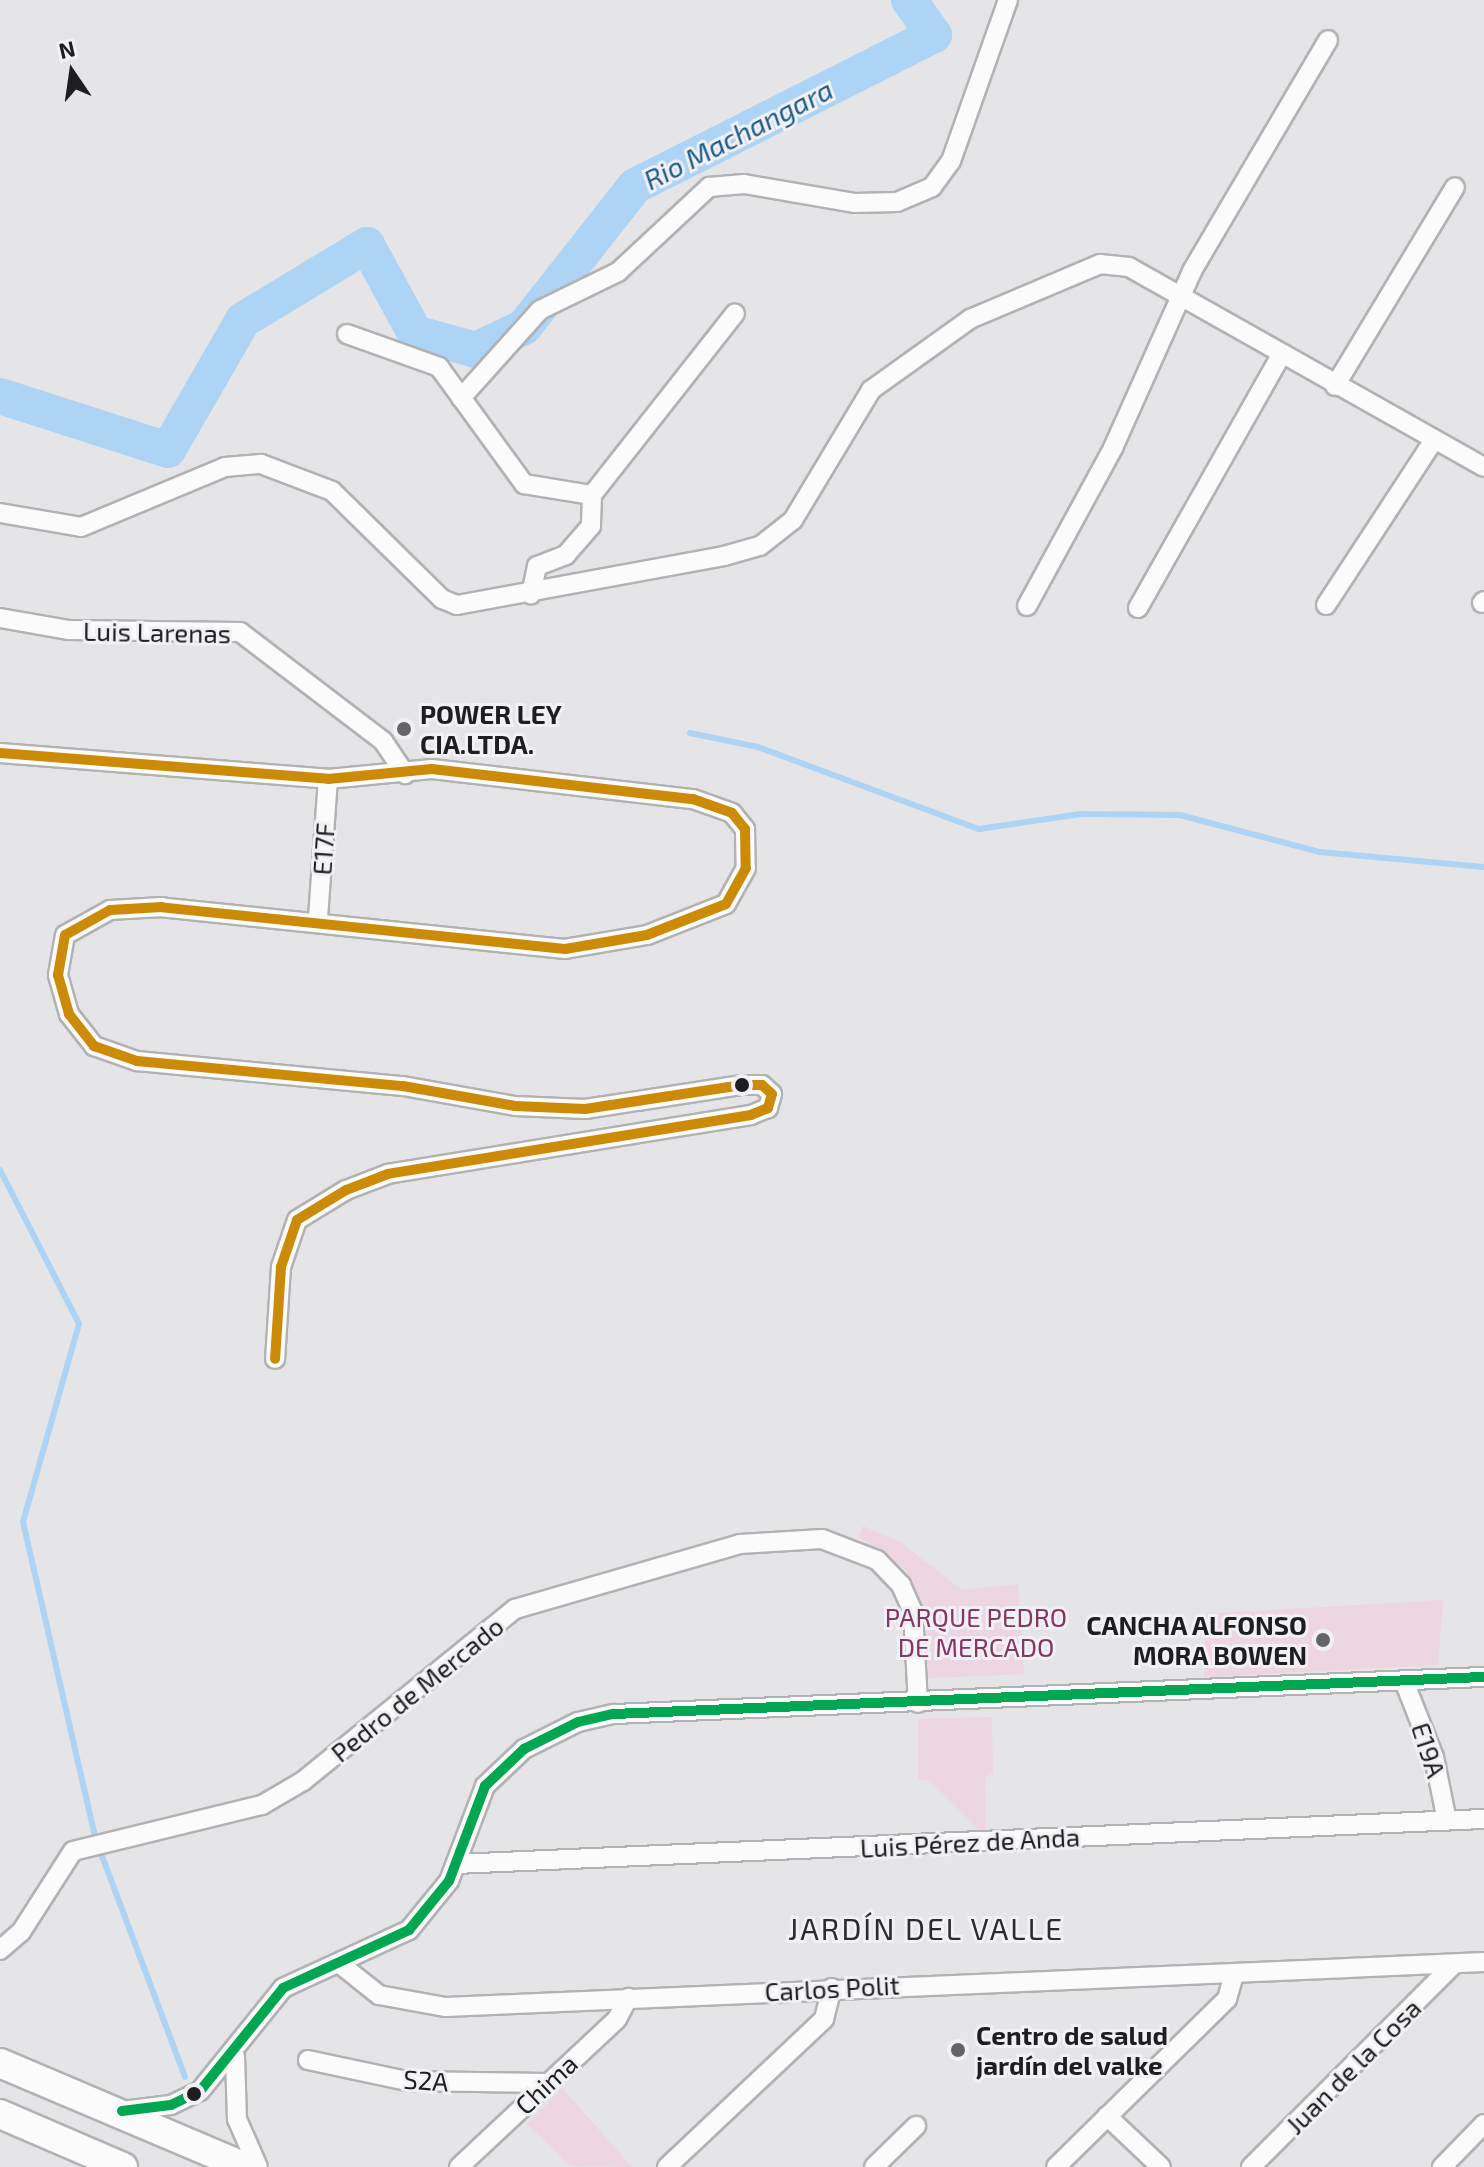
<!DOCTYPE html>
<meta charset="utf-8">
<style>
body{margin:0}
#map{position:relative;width:1484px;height:2167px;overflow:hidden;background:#e5e4e7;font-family:"Exo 2",sans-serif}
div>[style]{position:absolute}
.green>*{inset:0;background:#edd5e2}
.stream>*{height:6px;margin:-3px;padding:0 3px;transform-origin:3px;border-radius:3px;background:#add4f4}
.river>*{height:36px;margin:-18px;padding:0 18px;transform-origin:18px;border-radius:18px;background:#add4f4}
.roads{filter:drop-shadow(2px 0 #b2b2b4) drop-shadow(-2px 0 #b2b2b4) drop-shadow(0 2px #b2b2b4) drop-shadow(0 -2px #b2b2b4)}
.minor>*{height:18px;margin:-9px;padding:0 9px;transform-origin:9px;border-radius:9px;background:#fbfbfb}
.trunk>*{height:28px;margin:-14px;padding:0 14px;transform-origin:14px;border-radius:14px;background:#fbfbfb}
.bus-1>*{height:10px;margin:-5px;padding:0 5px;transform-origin:5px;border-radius:5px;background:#cc8b06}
.bus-2>*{height:10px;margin:-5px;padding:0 5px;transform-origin:5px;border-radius:5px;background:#00a651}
.dots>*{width:22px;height:22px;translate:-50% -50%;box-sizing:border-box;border:4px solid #f1f0f5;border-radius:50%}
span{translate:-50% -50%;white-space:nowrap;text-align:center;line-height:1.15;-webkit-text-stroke:6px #f1f0f5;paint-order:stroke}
.street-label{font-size:26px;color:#1e1e20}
.poi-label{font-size:26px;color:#1e1e20;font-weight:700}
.left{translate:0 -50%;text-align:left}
.right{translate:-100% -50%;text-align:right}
.park-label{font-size:26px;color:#833863}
.water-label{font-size:28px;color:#1d5c85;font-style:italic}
.quarter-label{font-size:30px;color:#2b2a2e;letter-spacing:2px}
.north{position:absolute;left:32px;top:32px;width:80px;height:80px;-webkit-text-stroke:6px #f1f0f5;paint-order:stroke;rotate:347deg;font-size:22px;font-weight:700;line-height:32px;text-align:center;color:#1e1e20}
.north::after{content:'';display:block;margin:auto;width:28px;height:36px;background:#1e1e20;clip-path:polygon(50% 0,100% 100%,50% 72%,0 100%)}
</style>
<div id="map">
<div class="green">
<div style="clip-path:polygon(863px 1526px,899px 1541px,962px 1590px,1018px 1584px,1024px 1674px,927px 1678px,923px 1619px,906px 1570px,859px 1537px)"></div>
<div style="clip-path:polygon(1443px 1600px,1438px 1665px,1204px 1677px,1206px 1614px)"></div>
<div style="clip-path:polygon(992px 1717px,993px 1773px,985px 1778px,986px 1837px,929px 1780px,918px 1780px,918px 1719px)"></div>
<div style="clip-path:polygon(562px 2088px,632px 2167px,571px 2166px,527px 2124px)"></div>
</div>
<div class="stream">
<div style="left:690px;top:733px;width:69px;rotate:11.6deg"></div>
<div style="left:758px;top:747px;width:236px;rotate:20.4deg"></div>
<div style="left:979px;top:829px;width:103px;rotate:-8.4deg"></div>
<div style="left:1081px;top:814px;width:99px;rotate:0.6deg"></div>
<div style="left:1180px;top:815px;width:145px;rotate:14.8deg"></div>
<div style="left:1320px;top:852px;width:165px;rotate:5.2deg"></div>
<div style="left:0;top:1170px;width:173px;rotate:62.8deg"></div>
<div style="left:79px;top:1324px;width:206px;rotate:105.8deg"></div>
<div style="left:23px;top:1522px;width:326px;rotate:77.1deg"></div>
<div style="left:96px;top:1840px;width:253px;rotate:69.4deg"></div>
</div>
<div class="river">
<div style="left:0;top:396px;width:176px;rotate:17.8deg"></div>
<div style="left:168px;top:450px;width:150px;rotate:-60deg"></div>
<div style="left:243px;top:320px;width:145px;rotate:-31.2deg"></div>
<div style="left:367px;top:245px;width:100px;rotate:61.4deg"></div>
<div style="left:415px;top:333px;width:63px;rotate:15.6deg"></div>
<div style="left:476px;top:350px;width:53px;rotate:-25.6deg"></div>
<div style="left:524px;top:327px;width:179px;rotate:-51.8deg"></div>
<div style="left:635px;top:186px;width:335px;rotate:-26.8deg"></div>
<div style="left:934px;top:35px;width:43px;rotate:-125.5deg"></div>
</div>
<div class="roads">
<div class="minor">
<div style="left:347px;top:334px;width:98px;rotate:19.7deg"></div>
<div style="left:439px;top:367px;width:145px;rotate:54deg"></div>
<div style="left:524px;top:484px;width:69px;rotate:9.2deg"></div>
<div style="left:592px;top:495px;width:31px;rotate:92deg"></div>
<div style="left:591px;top:526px;width:38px;rotate:131deg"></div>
<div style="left:566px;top:555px;width:31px;rotate:159deg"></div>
<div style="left:537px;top:566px;width:29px;rotate:102deg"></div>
<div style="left:1335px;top:386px;width:232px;rotate:-58.9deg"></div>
<div style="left:461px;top:398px;width:118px;rotate:-48.1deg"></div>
<div style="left:540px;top:310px;width:87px;rotate:-26deg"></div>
<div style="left:618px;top:272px;width:125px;rotate:-43deg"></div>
<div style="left:709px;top:187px;width:35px;rotate:-5deg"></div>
<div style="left:744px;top:184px;width:113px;rotate:9.7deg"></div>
<div style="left:855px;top:203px;width:42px;rotate:-1.4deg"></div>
<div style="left:897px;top:202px;width:38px;rotate:-23deg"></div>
<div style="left:932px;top:187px;width:32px;rotate:-54deg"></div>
<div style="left:951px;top:161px;width:171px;rotate:-70.5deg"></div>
<div style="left:592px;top:495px;width:231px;rotate:-51.8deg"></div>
<div style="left:0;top:513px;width:82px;rotate:9.8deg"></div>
<div style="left:81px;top:527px;width:156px;rotate:-22.6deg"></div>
<div style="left:225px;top:467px;width:36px;rotate:-5deg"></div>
<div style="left:261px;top:464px;width:76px;rotate:20.8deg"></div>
<div style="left:332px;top:491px;width:154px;rotate:44.5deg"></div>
<div style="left:442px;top:599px;width:16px;rotate:22deg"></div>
<div style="left:457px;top:605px;width:271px;rotate:-10.4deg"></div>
<div style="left:724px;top:556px;width:37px;rotate:-16deg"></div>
<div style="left:760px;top:546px;width:42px;rotate:-38.2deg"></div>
<div style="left:793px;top:520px;width:152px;rotate:-59deg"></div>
<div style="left:871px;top:390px;width:122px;rotate:-35.6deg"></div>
<div style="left:970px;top:319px;width:141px;rotate:-22.9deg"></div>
<div style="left:1100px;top:264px;width:29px;rotate:6deg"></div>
<div style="left:1129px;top:267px;width:407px;rotate:29.4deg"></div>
<div style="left:1482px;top:603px;width:3px;rotate:-45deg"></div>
<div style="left:1326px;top:605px;width:197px;rotate:-56.8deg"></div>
<div style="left:1027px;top:606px;width:180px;rotate:-61.4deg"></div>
<div style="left:1113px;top:448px;width:194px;rotate:-65.9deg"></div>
<div style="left:1192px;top:271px;width:268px;rotate:-59.5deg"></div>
<div style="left:1138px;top:608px;width:291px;rotate:-60.5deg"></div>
<div style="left:0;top:618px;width:69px;rotate:10deg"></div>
<div style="left:68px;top:630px;width:172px;rotate:0.7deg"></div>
<div style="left:240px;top:632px;width:180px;rotate:37.3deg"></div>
<div style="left:383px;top:741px;width:40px;rotate:56deg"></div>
<div style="left:0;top:753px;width:329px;rotate:4.5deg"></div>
<div style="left:328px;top:779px;width:104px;rotate:-5.5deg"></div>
<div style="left:432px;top:769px;width:263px;rotate:6.6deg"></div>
<div style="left:693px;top:799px;width:41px;rotate:19.7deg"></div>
<div style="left:732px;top:813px;width:21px;rotate:51deg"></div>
<div style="left:745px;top:829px;width:39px;rotate:89deg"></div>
<div style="left:746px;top:868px;width:41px;rotate:119.1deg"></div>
<div style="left:726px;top:904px;width:85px;rotate:158.6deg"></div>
<div style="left:647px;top:935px;width:83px;rotate:170.3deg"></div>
<div style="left:565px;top:949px;width:405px;rotate:-174.1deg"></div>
<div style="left:162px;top:907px;width:52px;rotate:176.7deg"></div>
<div style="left:110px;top:910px;width:51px;rotate:150.9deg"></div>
<div style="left:65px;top:935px;width:41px;rotate:99.9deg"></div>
<div style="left:58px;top:975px;width:41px;rotate:74.2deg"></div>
<div style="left:69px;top:1014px;width:41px;rotate:52deg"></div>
<div style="left:94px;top:1046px;width:46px;rotate:19.2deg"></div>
<div style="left:137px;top:1061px;width:267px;rotate:5.4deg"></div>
<div style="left:403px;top:1086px;width:114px;rotate:10.1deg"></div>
<div style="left:515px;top:1106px;width:70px;rotate:2.5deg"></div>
<div style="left:585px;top:1109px;width:159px;rotate:-8.7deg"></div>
<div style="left:742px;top:1085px;width:20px"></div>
<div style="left:762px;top:1085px;width:13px;rotate:42deg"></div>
<div style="left:772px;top:1094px;width:15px;rotate:106deg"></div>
<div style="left:768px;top:1108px;width:18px;rotate:158deg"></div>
<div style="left:751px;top:1115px;width:368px;rotate:170.8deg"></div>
<div style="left:388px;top:1174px;width:45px;rotate:159.1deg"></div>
<div style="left:346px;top:1190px;width:57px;rotate:148.5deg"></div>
<div style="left:297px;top:1220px;width:50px;rotate:108.8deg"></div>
<div style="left:281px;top:1267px;width:92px;rotate:93.7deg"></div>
<div style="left:318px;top:918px;width:139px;rotate:-85.9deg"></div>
<div style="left:1404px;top:1681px;width:82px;rotate:68.5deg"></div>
<div style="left:1434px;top:1757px;width:65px;rotate:78.5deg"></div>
<div style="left:456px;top:1864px;width:1029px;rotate:-2.51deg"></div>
<div style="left:0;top:1950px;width:28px;rotate:-41deg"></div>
<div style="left:21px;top:1932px;width:96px;rotate:-57.3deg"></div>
<div style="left:73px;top:1851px;width:195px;rotate:-13.7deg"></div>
<div style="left:262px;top:1805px;width:48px;rotate:-30.3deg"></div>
<div style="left:303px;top:1781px;width:273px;rotate:-39.1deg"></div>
<div style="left:515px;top:1609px;width:234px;rotate:-16.1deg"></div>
<div style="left:740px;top:1544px;width:82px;rotate:-3.5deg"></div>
<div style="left:822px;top:1539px;width:59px;rotate:20.9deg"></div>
<div style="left:877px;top:1560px;width:35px;rotate:46deg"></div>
<div style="left:901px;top:1585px;width:30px;rotate:66deg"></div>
<div style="left:913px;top:1612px;width:91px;rotate:86.9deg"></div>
<div style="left:340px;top:1964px;width:50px;rotate:38.5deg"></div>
<div style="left:379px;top:1995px;width:68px;rotate:10.2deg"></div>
<div style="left:446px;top:2007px;width:1039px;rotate:-2.48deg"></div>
<div style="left:235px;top:2056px;width:63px;rotate:88.2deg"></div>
<div style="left:237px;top:2119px;width:52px;rotate:66.4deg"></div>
<div style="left:308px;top:2060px;width:101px;rotate:12deg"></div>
<div style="left:407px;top:2081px;width:139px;rotate:0.8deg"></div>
<div style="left:122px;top:2111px;width:49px;rotate:-7deg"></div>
<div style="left:171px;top:2105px;width:32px;rotate:-26deg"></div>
<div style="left:200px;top:2091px;width:132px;rotate:-51.1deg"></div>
<div style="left:283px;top:1988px;width:139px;rotate:-24.7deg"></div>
<div style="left:409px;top:1930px;width:63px;rotate:-50.8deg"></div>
<div style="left:449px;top:1881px;width:102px;rotate:-69.2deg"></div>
<div style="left:485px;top:1786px;width:54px;rotate:-43.5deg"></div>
<div style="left:524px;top:1749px;width:60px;rotate:-26.6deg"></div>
<div style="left:578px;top:1722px;width:37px;rotate:-13deg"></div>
<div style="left:614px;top:1714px;width:871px;rotate:-2.44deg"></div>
<div style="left:1107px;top:2116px;width:74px;rotate:43.4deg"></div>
<div style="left:459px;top:2167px;width:216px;rotate:-43.1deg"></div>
<div style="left:617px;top:2019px;width:24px;rotate:-62deg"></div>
<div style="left:667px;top:2167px;width:216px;rotate:-43.3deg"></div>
<div style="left:824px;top:2019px;width:32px;rotate:-76deg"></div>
<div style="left:874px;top:2167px;width:59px;rotate:-44.3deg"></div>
<div style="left:1056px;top:2167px;width:240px;rotate:-44.5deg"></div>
<div style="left:1227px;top:1999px;width:26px;rotate:-74deg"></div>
<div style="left:1251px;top:2167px;width:287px;rotate:-45deg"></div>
<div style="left:1442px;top:2167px;width:60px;rotate:-45.7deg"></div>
</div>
<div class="trunk">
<div style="left:0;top:2063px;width:266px;rotate:23deg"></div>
<div style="left:0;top:2114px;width:134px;rotate:23.3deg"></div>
</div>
</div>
<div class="bus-1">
<div style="left:0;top:753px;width:329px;rotate:4.5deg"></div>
<div style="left:328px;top:779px;width:104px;rotate:-5.5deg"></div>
<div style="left:432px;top:769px;width:263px;rotate:6.6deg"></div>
<div style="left:693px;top:799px;width:41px;rotate:19.7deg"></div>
<div style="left:732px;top:813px;width:21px;rotate:51deg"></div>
<div style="left:745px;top:829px;width:39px;rotate:89deg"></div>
<div style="left:746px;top:868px;width:41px;rotate:119.1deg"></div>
<div style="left:726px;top:904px;width:85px;rotate:158.6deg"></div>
<div style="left:647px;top:935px;width:83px;rotate:170.3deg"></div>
<div style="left:565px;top:949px;width:405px;rotate:-174.1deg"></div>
<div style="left:162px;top:907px;width:52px;rotate:176.7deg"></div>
<div style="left:110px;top:910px;width:51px;rotate:150.9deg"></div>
<div style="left:65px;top:935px;width:41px;rotate:99.9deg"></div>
<div style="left:58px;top:975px;width:41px;rotate:74.2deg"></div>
<div style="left:69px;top:1014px;width:41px;rotate:52deg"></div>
<div style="left:94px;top:1046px;width:46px;rotate:19.2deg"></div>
<div style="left:137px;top:1061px;width:267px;rotate:5.4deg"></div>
<div style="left:403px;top:1086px;width:114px;rotate:10.1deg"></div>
<div style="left:515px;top:1106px;width:70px;rotate:2.5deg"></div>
<div style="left:585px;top:1109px;width:159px;rotate:-8.7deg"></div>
<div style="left:742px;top:1085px;width:20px"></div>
<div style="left:762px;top:1085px;width:13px;rotate:42deg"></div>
<div style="left:772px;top:1094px;width:15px;rotate:106deg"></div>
<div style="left:768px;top:1108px;width:18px;rotate:158deg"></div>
<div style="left:751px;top:1115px;width:368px;rotate:170.8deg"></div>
<div style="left:388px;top:1174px;width:45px;rotate:159.1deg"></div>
<div style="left:346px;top:1190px;width:57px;rotate:148.5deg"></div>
<div style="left:297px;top:1220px;width:50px;rotate:108.8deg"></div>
<div style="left:281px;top:1267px;width:92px;rotate:93.7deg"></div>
</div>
<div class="bus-2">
<div style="left:122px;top:2111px;width:49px;rotate:-7deg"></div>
<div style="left:171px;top:2105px;width:32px;rotate:-26deg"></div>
<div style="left:200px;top:2091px;width:132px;rotate:-51.1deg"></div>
<div style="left:283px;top:1988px;width:139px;rotate:-24.7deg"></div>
<div style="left:409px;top:1930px;width:63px;rotate:-50.8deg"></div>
<div style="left:449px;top:1881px;width:102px;rotate:-69.2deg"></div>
<div style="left:485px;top:1786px;width:54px;rotate:-43.5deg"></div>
<div style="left:524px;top:1749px;width:60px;rotate:-26.6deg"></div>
<div style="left:578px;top:1722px;width:37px;rotate:-13deg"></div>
<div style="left:614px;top:1714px;width:871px;rotate:-2.44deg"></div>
</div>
<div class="dots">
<div style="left:404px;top:729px;background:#646366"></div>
<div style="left:742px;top:1085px;background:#1e1e20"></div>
<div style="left:1323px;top:1640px;background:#646366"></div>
<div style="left:958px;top:2050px;background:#646366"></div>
<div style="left:194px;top:2094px;background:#1e1e20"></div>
</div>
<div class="street-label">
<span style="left:157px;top:632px;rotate:1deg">Luis Larenas</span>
<span style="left:323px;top:849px;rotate:-86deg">E17F</span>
<span style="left:417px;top:1689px;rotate:-39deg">Pedro de Mercado</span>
<span style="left:1429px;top:1750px;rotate:72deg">E19A</span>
<span style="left:970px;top:1842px;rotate:-3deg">Luis Pérez de Anda</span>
<span style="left:832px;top:1988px;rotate:-3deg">Carlos Polit</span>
<span style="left:1353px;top:2066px;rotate:-45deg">Juan de la Cosa</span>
<span style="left:426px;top:2080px;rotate:4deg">S2A</span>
<span style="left:546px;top:2084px;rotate:-43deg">Chima</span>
</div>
<div class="poi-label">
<span class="left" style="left:420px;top:729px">POWER LEY<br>CIA.LTDA.</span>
<span class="right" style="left:1307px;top:1640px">CANCHA ALFONSO<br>MORA BOWEN</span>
<span class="left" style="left:976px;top:2050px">Centro de salud<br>jardín del valke</span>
</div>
<div class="park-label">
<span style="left:976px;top:1632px">PARQUE PEDRO<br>DE MERCADO</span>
</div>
<div class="water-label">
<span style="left:738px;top:134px;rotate:-27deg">Rio Machangara</span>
</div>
<div class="quarter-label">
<span style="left:926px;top:1928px">JARDÍN DEL VALLE</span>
</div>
<div class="north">N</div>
</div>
